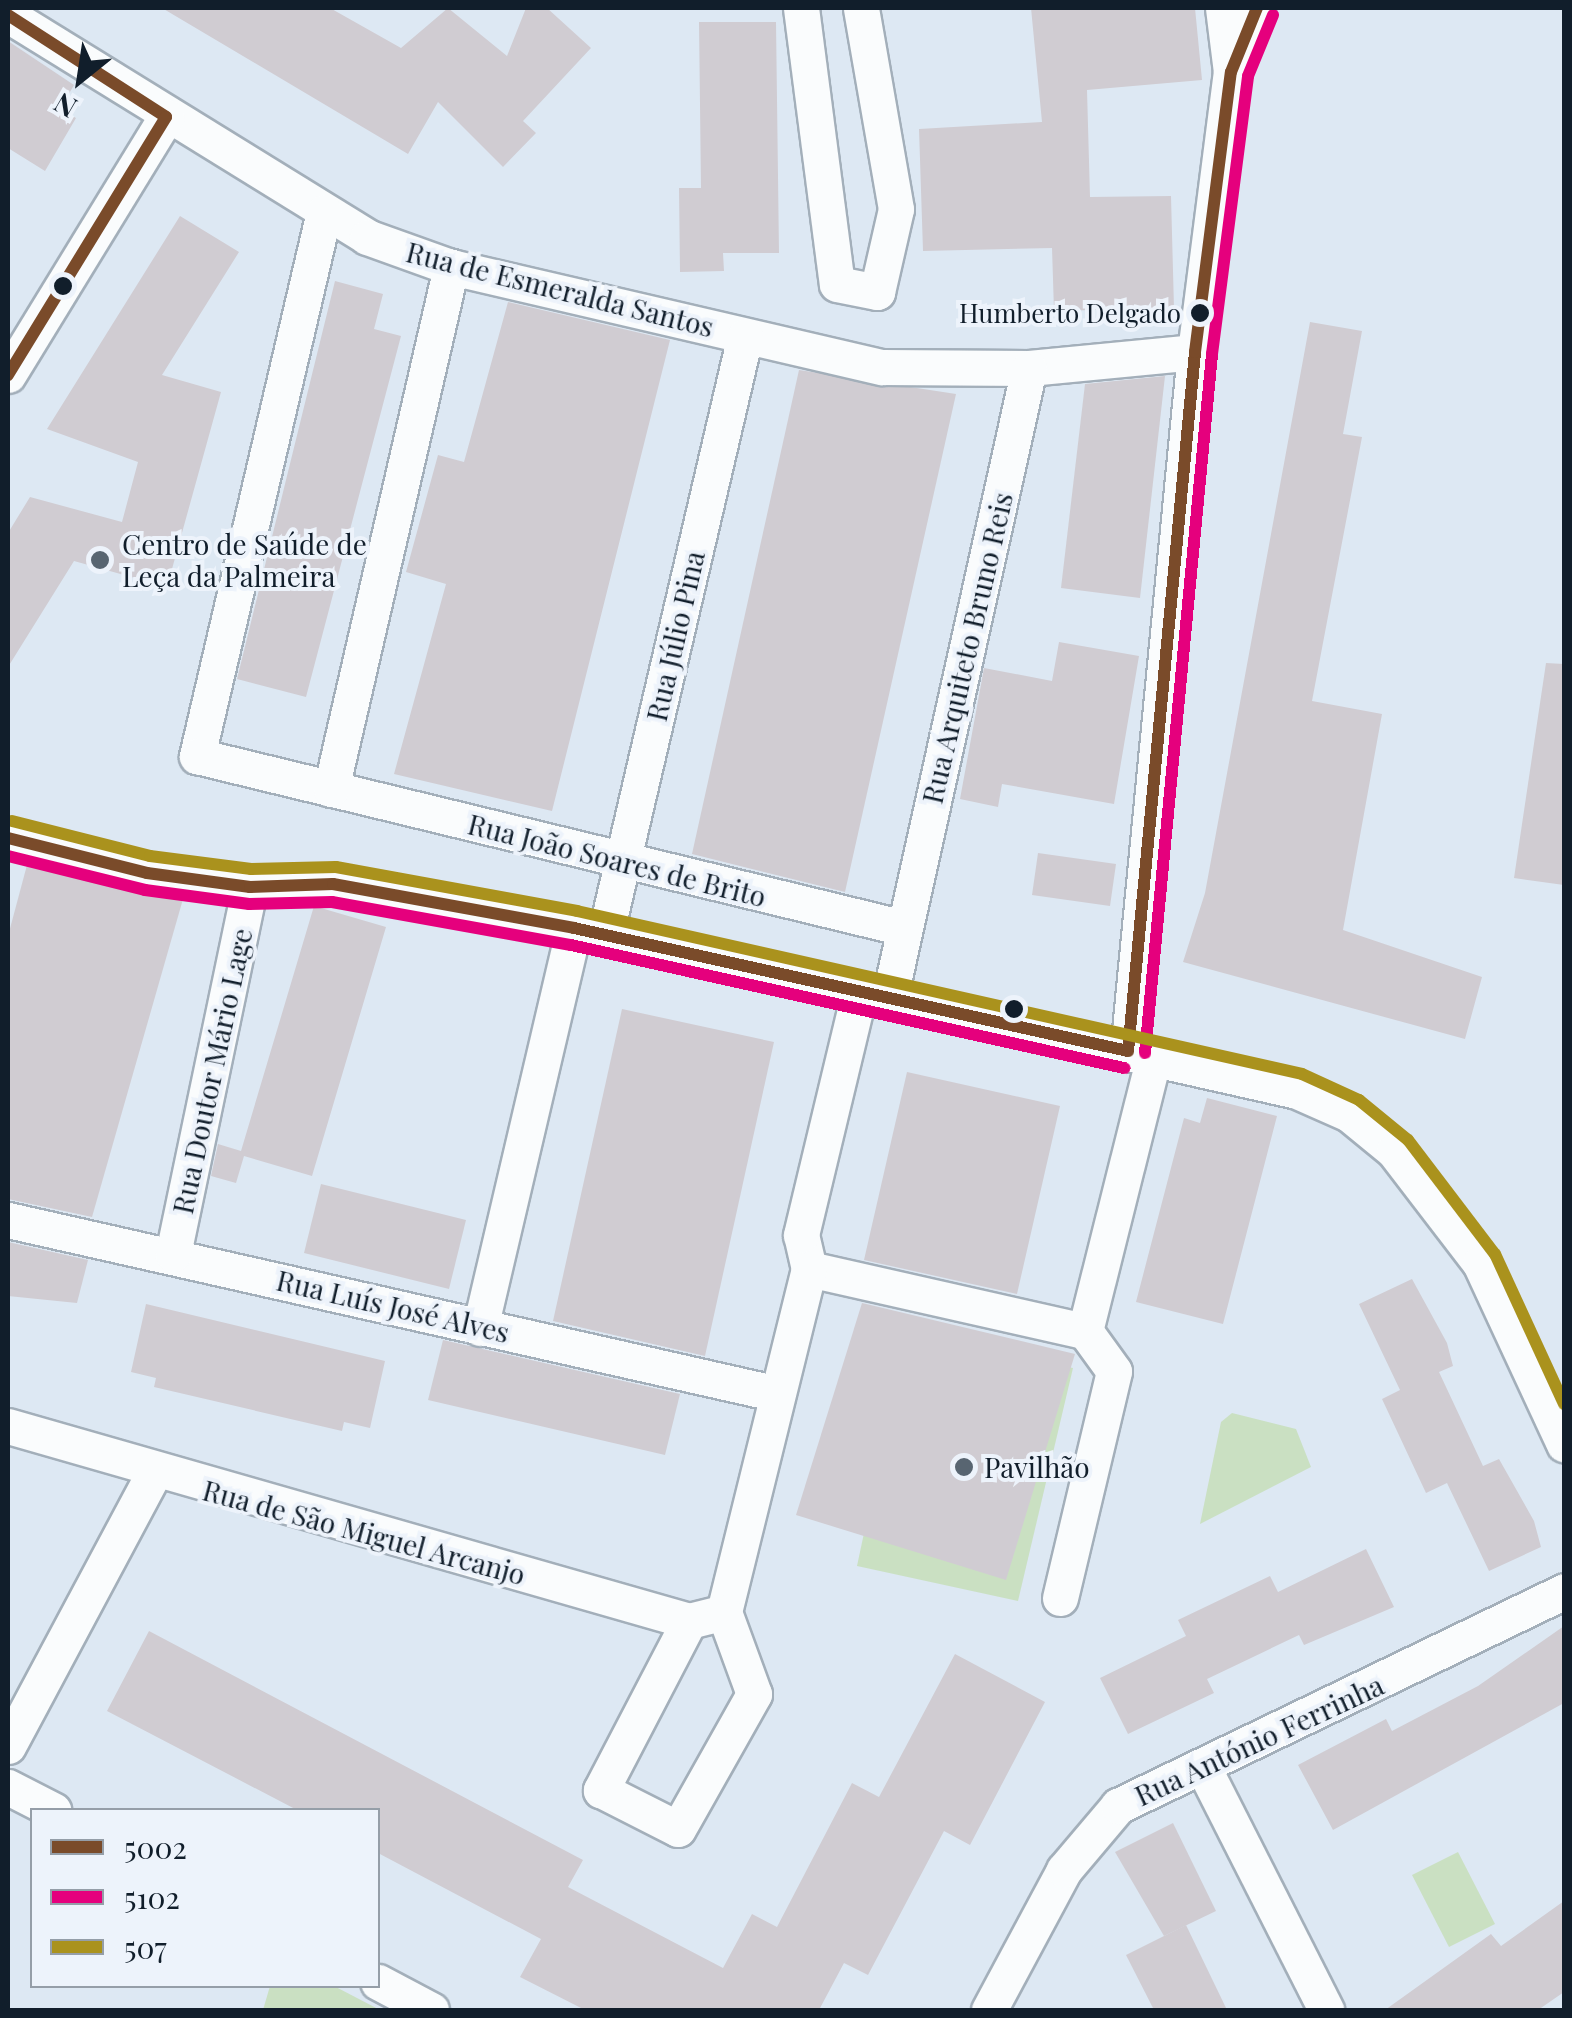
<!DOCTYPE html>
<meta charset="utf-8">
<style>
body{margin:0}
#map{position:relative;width:1572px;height:2018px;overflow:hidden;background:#dde8f3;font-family:"Playfair Display",serif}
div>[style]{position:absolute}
.green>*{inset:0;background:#cae0c2}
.building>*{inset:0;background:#d0ccd2}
.roads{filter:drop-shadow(2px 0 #a3afba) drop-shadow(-2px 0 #a3afba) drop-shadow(0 2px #a3afba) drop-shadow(0 -2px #a3afba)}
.minor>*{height:35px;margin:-17.5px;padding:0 17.5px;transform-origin:17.5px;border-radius:17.5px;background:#fafcfd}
.bus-1>*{height:12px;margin:-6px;padding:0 6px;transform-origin:6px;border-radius:6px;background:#7a4b2a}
.bus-2>*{height:12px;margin:-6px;padding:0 6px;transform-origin:6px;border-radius:6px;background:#e5007d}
.bus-3>*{height:12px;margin:-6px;padding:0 6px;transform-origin:6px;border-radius:6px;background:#aa921d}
.dots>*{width:28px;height:28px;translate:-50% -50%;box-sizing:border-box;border:5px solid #edf3fb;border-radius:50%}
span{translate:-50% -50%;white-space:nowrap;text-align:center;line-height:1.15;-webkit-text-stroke:8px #edf3fb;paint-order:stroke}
.bus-label{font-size:26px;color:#111e2b}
.right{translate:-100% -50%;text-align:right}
.street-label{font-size:28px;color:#111e2b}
.poi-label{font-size:28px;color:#111e2b}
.left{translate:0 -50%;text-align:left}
.frame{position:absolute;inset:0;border:10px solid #111e2b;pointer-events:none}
.legend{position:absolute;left:30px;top:1808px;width:350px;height:180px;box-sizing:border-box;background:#edf3fb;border:2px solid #959ea8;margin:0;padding:12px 18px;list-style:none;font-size:30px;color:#111e2b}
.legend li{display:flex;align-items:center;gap:20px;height:50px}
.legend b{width:50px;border:2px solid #959ea8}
.north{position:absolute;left:30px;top:30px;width:100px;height:100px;-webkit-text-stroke:8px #edf3fb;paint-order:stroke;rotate:210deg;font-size:28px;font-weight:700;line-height:40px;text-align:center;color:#111e2b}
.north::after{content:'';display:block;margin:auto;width:35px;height:45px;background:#111e2b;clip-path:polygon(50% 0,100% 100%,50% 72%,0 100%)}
</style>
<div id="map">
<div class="green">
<div style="clip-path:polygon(906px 1336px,1073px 1368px,1018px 1601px,857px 1566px)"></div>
<div style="clip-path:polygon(1232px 1413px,1296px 1429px,1311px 1467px,1200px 1524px,1221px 1422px)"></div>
<div style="clip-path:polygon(1458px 1852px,1495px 1924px,1449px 1947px,1412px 1875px)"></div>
<div style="clip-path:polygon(270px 1986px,334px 1986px,380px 2010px,263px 2010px)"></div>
</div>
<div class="building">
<div style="clip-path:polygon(162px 8px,330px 8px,401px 48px,448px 8px,507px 56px,526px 8px,547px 8px,591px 48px,523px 121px,536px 133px,503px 167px,438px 102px,408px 154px)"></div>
<div style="clip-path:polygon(1031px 8px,1195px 8px,1202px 80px,1087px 90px,1090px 197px,1171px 196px,1174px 308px,1054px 311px,1052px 248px,923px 251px,919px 129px,1042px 122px)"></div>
<div style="clip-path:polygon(699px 22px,776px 22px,779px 253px,723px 253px,724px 271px,680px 272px,679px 188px,701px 188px)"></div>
<div style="clip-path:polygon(8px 41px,74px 85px,60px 109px,76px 118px,45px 171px,8px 148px)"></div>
<div style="clip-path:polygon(180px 216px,239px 252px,162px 375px,221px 392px,167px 587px,74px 561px,8px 667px,8px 533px,30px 497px,122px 522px,138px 462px,47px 429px)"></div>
<div style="clip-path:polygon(335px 281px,383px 294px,374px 329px,401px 336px,306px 697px,237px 679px)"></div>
<div style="clip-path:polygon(508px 302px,670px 340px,552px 811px,394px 774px,446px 584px,406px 572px,438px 455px,464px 462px)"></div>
<div style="clip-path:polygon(1310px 322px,1362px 331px,1343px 434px,1362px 437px,1312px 701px,1382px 714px,1343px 930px,1482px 977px,1465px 1039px,1183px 962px,1205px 893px)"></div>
<div style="clip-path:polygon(799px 370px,956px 394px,845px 892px,692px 854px)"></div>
<div style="clip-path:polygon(1165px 376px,1140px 598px,1061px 588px,1085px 384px)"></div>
<div style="clip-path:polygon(1059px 642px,1139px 656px,1114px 804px,1002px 784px,998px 807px,960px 799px,984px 668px,1052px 681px)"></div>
<div style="clip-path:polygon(1546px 663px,1564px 664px,1564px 885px,1514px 878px)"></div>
<div style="clip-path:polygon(1038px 853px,1116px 864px,1110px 906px,1032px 895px)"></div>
<div style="clip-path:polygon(27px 865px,183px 899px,92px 1217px,8px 1199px,8px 936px)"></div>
<div style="clip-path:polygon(314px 906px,386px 927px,312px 1176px,244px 1156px,236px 1183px,211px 1176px,218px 1144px,241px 1151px)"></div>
<div style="clip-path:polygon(622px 1009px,774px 1042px,705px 1356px,553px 1321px)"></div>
<div style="clip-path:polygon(907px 1072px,1060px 1106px,1017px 1294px,864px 1260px)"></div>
<div style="clip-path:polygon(1207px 1098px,1277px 1116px,1223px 1324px,1136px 1302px,1184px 1118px,1200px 1123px)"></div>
<div style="clip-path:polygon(321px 1184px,466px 1220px,449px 1289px,304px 1253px)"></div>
<div style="clip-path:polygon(8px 1242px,88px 1260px,77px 1303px,8px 1296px)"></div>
<div style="clip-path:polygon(1412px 1279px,1447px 1343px,1453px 1366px,1439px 1372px,1483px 1466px,1499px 1459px,1534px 1521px,1541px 1547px,1489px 1571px,1447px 1483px,1426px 1493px,1382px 1399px,1400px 1390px,1359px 1304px)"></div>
<div style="clip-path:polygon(862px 1303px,1075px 1354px,1006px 1580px,796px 1515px)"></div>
<div style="clip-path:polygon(146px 1304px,385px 1361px,370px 1428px,344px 1422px,342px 1431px,154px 1387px,156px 1378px,131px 1372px)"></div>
<div style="clip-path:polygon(443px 1340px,680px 1394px,665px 1455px,428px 1400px)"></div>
<div style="clip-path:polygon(1366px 1549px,1394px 1607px,1304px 1645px,1299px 1635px,1207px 1679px,1214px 1693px,1128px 1734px,1100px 1678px,1186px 1636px,1178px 1620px,1270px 1576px,1278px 1592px)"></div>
<div style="clip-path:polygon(1564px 1626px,1564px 1703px,1333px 1830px,1298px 1765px,1386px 1719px,1392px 1731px,1478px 1686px)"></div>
<div style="clip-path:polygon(149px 1631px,583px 1860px,568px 1887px,723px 1968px,752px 1914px,777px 1927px,852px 1783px,879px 1797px,955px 1654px,1045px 1702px,970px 1845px,944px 1831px,868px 1975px,844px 1963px,819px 2010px,585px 2010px,520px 1977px,541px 1939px,378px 1853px,378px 1810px,297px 1810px,107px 1711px)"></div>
<div style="clip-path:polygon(1173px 1823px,1216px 1911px,1164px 1936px,1115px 1852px)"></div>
<div style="clip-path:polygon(1564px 1901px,1564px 1992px,1538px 2010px,1385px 2010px,1491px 1934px,1501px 1946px)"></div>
<div style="clip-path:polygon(1186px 1925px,1227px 2010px,1154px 2010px,1126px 1955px)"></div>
</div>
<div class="roads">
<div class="minor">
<div style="left:801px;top:8px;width:278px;rotate:82.6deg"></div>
<div style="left:837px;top:284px;width:41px;rotate:11.3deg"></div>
<div style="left:877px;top:292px;width:85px;rotate:-77.1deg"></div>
<div style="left:896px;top:209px;width:204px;rotate:-99.9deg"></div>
<div style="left:8px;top:15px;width:422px;rotate:31.7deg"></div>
<div style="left:367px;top:237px;width:89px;rotate:19.7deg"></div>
<div style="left:451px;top:267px;width:442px;rotate:13.1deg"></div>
<div style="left:882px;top:367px;width:147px;rotate:0.4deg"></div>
<div style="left:1029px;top:368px;width:167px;rotate:-5.5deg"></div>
<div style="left:1233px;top:67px;width:64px;rotate:-67.9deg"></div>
<div style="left:324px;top:212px;width:559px;rotate:103.14deg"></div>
<div style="left:197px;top:756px;width:728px;rotate:13.67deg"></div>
<div style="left:8px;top:375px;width:303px;rotate:-58.5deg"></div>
<div style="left:331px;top:789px;width:536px;rotate:-77.05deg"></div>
<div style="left:8px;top:838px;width:143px;rotate:14.1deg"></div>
<div style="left:147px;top:873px;width:104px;rotate:7.7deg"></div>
<div style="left:250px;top:887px;width:83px;rotate:-2.1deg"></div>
<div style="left:333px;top:884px;width:245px;rotate:10.3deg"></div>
<div style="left:574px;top:928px;width:741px;rotate:12.7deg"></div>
<div style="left:1297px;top:1091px;width:57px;rotate:23.9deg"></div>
<div style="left:1349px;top:1114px;width:58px;rotate:39.4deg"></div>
<div style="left:1394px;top:1151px;width:141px;rotate:52.5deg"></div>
<div style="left:1480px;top:1263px;width:200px;rotate:65.1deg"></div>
<div style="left:605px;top:936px;width:616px;rotate:-76.87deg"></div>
<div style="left:889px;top:1000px;width:647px;rotate:-77.51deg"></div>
<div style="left:1128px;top:1051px;width:702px;rotate:-84.52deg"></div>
<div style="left:1195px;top:352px;width:282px;rotate:-82.7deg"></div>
<div style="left:1231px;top:72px;width:64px;rotate:-97.1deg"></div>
<div style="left:8px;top:1220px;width:789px;rotate:12.73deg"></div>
<div style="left:173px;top:1254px;width:375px;rotate:-78.2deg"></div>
<div style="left:809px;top:1269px;width:283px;rotate:12.7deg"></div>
<div style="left:480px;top:1328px;width:411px;rotate:-76.8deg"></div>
<div style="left:1085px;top:1331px;width:284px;rotate:-75.9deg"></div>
<div style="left:8px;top:1426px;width:708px;rotate:15.98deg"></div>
<div style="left:689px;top:1621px;width:36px;rotate:-14deg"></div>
<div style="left:1060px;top:1598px;width:233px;rotate:-76.6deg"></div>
<div style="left:1114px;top:1371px;width:49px;rotate:-125.9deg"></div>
<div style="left:724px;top:1612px;width:353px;rotate:-76.1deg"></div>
<div style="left:809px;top:1269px;width:35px;rotate:-103deg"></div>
<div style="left:801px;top:1235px;width:249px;rotate:-76.5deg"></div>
<div style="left:689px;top:1621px;width:191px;rotate:117.5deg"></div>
<div style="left:601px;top:1790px;width:86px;rotate:26.9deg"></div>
<div style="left:678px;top:1829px;width:155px;rotate:-60.6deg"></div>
<div style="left:754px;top:1694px;width:87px;rotate:-110.1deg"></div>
<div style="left:8px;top:1746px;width:308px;rotate:-61.9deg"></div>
<div style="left:1205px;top:1771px;width:268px;rotate:63.1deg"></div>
<div style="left:8px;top:1787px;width:51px;rotate:27.1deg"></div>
<div style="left:378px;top:1982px;width:60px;rotate:27.8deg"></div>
<div style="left:989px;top:2010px;width:159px;rotate:-61.8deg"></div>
<div style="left:1064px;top:1870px;width:84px;rotate:-49.8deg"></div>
<div style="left:1118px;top:1806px;width:495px;rotate:-25.7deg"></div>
</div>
</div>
<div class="bus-1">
<div style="left:8px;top:15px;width:188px;rotate:32.8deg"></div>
<div style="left:166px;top:117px;width:303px;rotate:121.5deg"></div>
<div style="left:8px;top:838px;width:143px;rotate:14.1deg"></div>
<div style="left:147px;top:873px;width:104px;rotate:7.7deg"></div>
<div style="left:250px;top:887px;width:83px;rotate:-2.1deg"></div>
<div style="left:333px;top:884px;width:245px;rotate:10.3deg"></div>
<div style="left:574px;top:928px;width:567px;rotate:12.52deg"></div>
<div style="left:1128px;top:1051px;width:702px;rotate:-84.52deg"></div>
<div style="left:1195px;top:352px;width:282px;rotate:-82.7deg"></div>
<div style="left:1231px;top:72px;width:69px;rotate:-67.9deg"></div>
</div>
<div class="bus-2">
<div style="left:8px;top:856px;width:141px;rotate:13.9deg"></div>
<div style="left:145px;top:890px;width:105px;rotate:7.7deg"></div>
<div style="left:249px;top:904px;width:83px;rotate:-1.4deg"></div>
<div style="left:332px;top:902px;width:243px;rotate:10.2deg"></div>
<div style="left:571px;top:945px;width:567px;rotate:12.54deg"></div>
<div style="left:1145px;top:1053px;width:702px;rotate:-84.52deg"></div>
<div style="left:1212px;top:354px;width:280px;rotate:-82.6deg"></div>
<div style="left:1248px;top:76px;width:66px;rotate:-67.7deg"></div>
</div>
<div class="bus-3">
<div style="left:12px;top:821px;width:142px;rotate:14.2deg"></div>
<div style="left:150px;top:856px;width:102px;rotate:7.3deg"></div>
<div style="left:251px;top:869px;width:85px;rotate:-1.3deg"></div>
<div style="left:336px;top:867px;width:245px;rotate:10.3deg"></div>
<div style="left:577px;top:911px;width:743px;rotate:12.67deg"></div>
<div style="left:1302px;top:1074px;width:63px;rotate:24.5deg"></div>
<div style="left:1359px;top:1100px;width:63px;rotate:39.2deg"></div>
<div style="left:1408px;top:1140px;width:143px;rotate:52.7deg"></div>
<div style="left:1495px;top:1254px;width:165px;rotate:65.3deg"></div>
</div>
<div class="dots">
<div style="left:63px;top:286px;background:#111e2b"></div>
<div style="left:1200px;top:313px;background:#111e2b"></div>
<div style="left:100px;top:560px;background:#586571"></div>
<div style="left:1014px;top:1009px;background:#111e2b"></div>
<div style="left:964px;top:1467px;background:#586571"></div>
</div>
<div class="bus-label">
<span class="right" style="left:1181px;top:313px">Humberto Delgado</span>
</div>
<div class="street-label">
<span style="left:560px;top:289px;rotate:14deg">Rua de Esmeralda Santos</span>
<span style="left:675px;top:636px;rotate:-77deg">Rua Júlio Pina</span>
<span style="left:967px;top:648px;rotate:-77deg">Rua Arquiteto Bruno Reis</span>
<span style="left:617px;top:860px;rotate:14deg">Rua João Soares de Brito</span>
<span style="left:212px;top:1071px;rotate:-78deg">Rua Doutor Mário Lage</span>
<span style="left:393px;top:1306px;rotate:13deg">Rua Luís José Alves</span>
<span style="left:364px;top:1532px;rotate:15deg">Rua de São Miguel Arcanjo</span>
<span style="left:1259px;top:1740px;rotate:-25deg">Rua António Ferrinha</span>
</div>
<div class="poi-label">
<span class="left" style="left:122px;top:560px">Centro de Saúde de<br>Leça da Palmeira</span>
<span class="left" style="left:984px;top:1467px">Pavilhão</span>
</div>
<div class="frame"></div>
<ul class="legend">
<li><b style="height:12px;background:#7a4b2a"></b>5002</li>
<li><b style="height:12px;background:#e5007d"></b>5102</li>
<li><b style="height:12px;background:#aa921d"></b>507</li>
</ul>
<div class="north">N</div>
</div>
